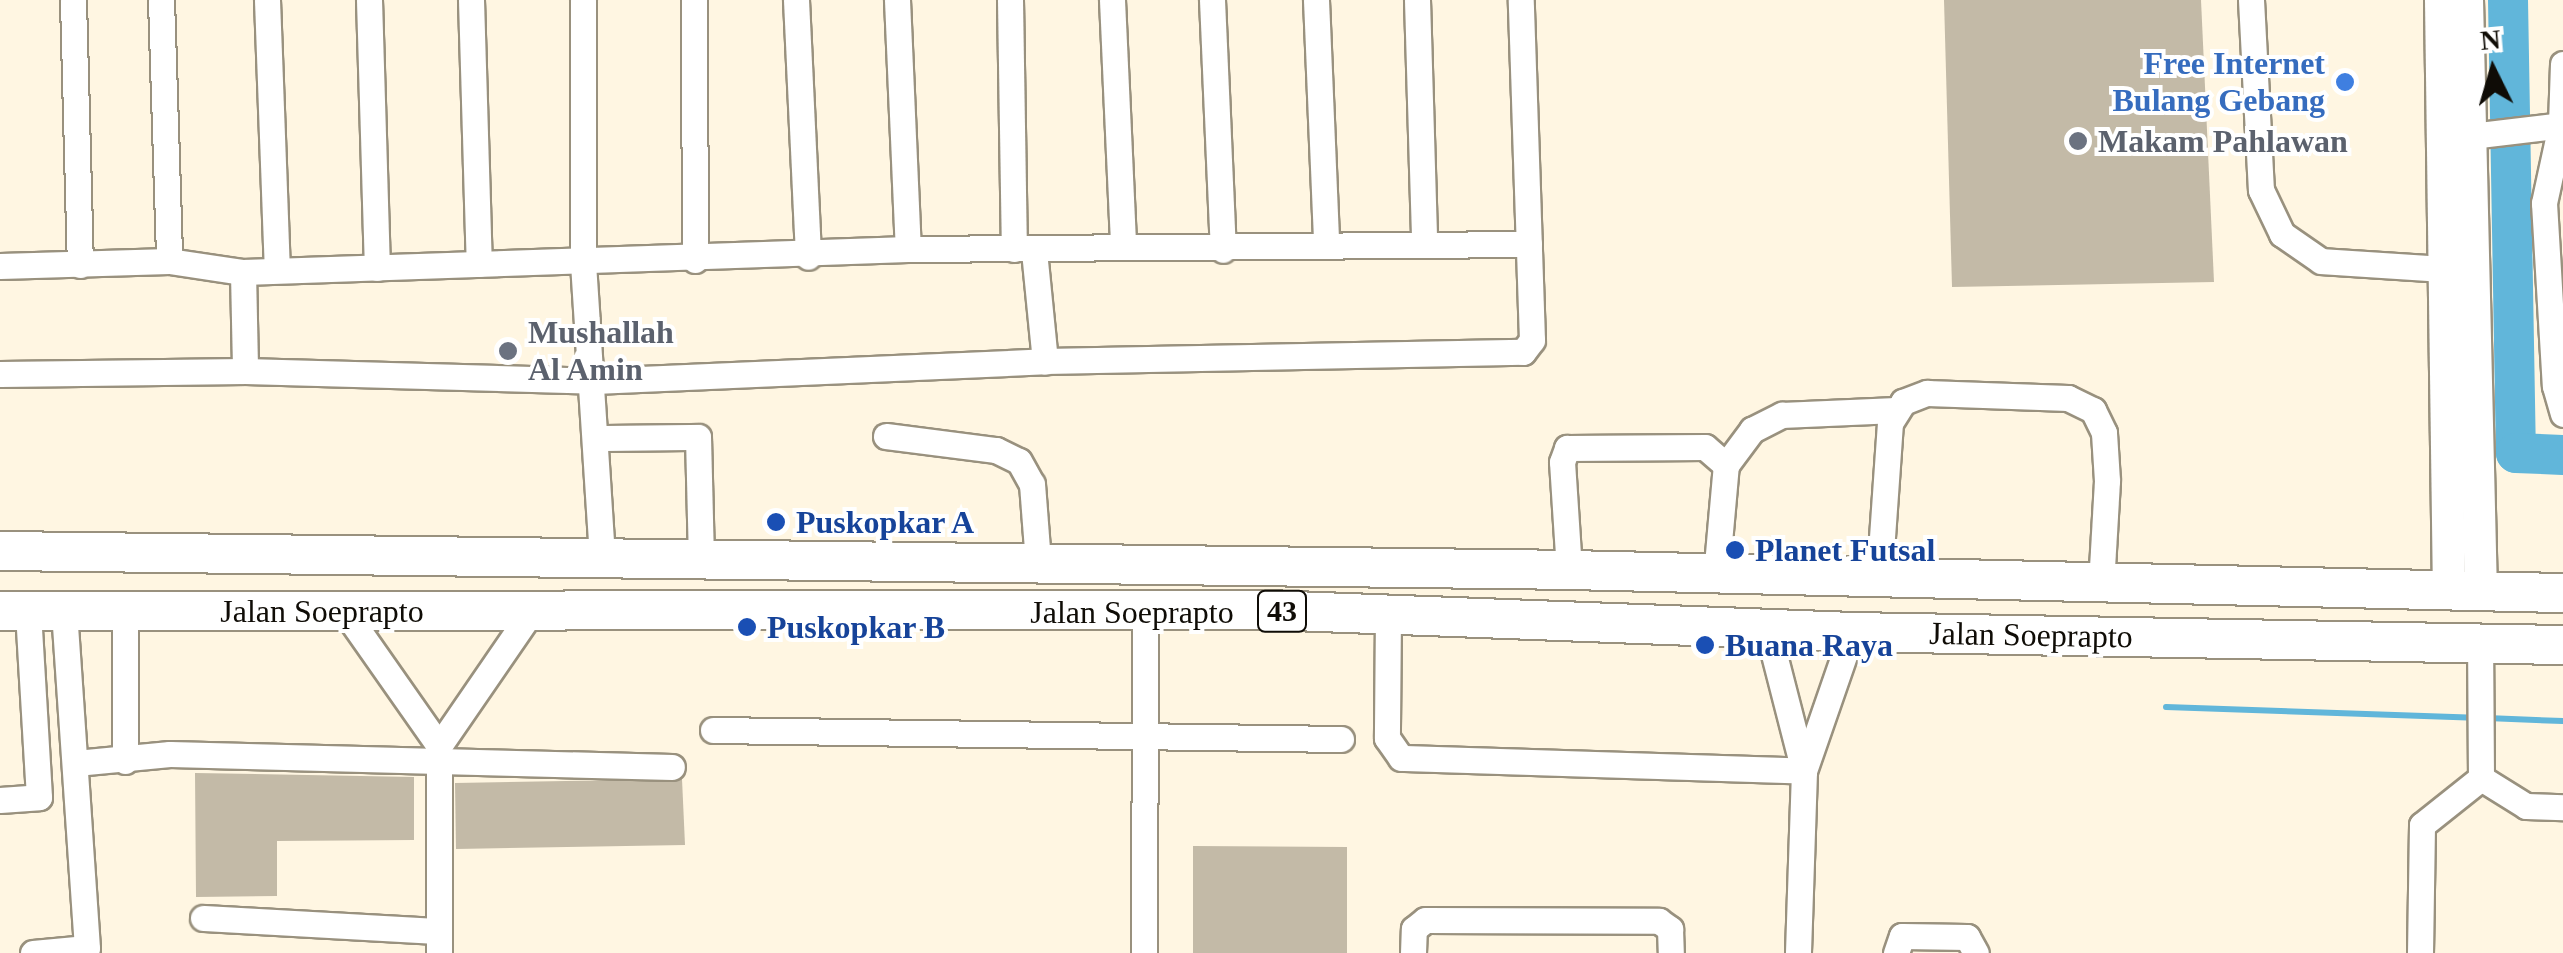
<!DOCTYPE html>
<style>
body{margin:0}
#map{position:relative;width:2563px;height:953px;overflow:hidden;background:#fff6e2;font-family:Georgia,serif}
div>[style]{position:absolute}
.stream>*{height:6px;margin:-3px;padding:0 3px;transform-origin:3px;border-radius:3px;background:#61b6da}
.river>*{height:40px;margin:-20px;padding:0 20px;transform-origin:20px;border-radius:20px;background:#61b6da}
.building>*{inset:0;background:#c3baa7}
.roads{filter:drop-shadow(2px 0 #99917e) drop-shadow(-2px 0 #99917e) drop-shadow(0 2px #99917e) drop-shadow(0 -2px #99917e)}
.minor>*{height:25px;margin:-12.5px;padding:0 12.5px;transform-origin:12.5px;border-radius:12.5px;background:#fff}
.major>*{height:32px;margin:-16px;padding:0 16px;transform-origin:16px;border-radius:16px;background:#fff}
.highway>*{height:38px;margin:-19px;padding:0 19px;transform-origin:19px;border-radius:19px;background:#fff}
.dots>*{width:28px;height:28px;translate:-50% -50%;box-sizing:border-box;border:5px solid #fff;border-radius:50%}
span{translate:-50% -50%;white-space:nowrap;text-align:center;line-height:1.15;-webkit-text-stroke:8px #fff;paint-order:stroke}
.shield-label span{padding:2px 8px;background:#fff;border:2px solid;border-radius:8px;-webkit-text-stroke-width:0}
.shield-label{font-size:30px;color:#0f0c06;font-weight:700}
.shop-label{font-size:32px;color:#366cbe;font-weight:700}
.right{translate:-100% -50%;text-align:right}
.worship-label{font-size:32px;color:#5b616d;font-weight:700}
.left{translate:0 -50%;text-align:left}
.transit-label{font-size:32px;color:#164399;font-weight:700}
.street-label{font-size:32px;color:#0f0c06}
.north{position:absolute;left:2443px;top:20px;width:100px;height:100px;-webkit-text-stroke:8px #fff;paint-order:stroke;rotate:355deg;font-size:28px;font-weight:700;line-height:40px;text-align:center;color:#0f0c06}
.north::after{content:'';display:block;margin:auto;width:35px;height:45px;background:#0f0c06;clip-path:polygon(50% 0,100% 100%,50% 72%,0 100%)}
</style>
<div id="map">
<div class="stream">
<div style="left:2166px;top:707px;width:309px;rotate:2deg"></div>
<div style="left:2487px;top:718px;width:76px;rotate:2.3deg"></div>
</div>
<div class="river">
<div style="left:2508px;top:0;width:453px;rotate:89deg"></div>
<div style="left:2516px;top:453px;width:47px;rotate:2.4deg"></div>
</div>
<div class="building">
<div style="clip-path:polygon(1944px 0,2201px 0,2214px 282px,1952px 287px)"></div>
<div style="clip-path:polygon(195px 773px,414px 777px,414px 840px,277px 841px,277px 896px,196px 897px)"></div>
<div style="clip-path:polygon(682px 779px,685px 845px,456px 849px,455px 783px)"></div>
<div style="clip-path:polygon(1193px 846px,1347px 847px,1347px 953px,1193px 953px)"></div>
</div>
<div class="roads">
<div class="minor">
<div style="left:73px;top:0;width:265px;rotate:88.5deg"></div>
<div style="left:161px;top:0;width:261px;rotate:88.2deg"></div>
<div style="left:267px;top:0;width:269px;rotate:87.9deg"></div>
<div style="left:369px;top:0;width:268px;rotate:88.3deg"></div>
<div style="left:471px;top:0;width:264px;rotate:88.3deg"></div>
<div style="left:583px;top:0;width:263px;rotate:90deg"></div>
<div style="left:583px;top:263px;width:294px;rotate:86.3deg"></div>
<div style="left:694px;top:0;width:260px;rotate:89.8deg"></div>
<div style="left:796px;top:0;width:257px;rotate:87.3deg"></div>
<div style="left:897px;top:0;width:249px;rotate:87.5deg"></div>
<div style="left:1010px;top:0;width:249px;rotate:89.1deg"></div>
<div style="left:1112px;top:0;width:244px;rotate:87.4deg"></div>
<div style="left:1212px;top:0;width:250px;rotate:87.5deg"></div>
<div style="left:1316px;top:0;width:243px;rotate:87.6deg"></div>
<div style="left:1417px;top:0;width:243px;rotate:88.3deg"></div>
<div style="left:2251px;top:0;width:190px;rotate:87deg"></div>
<div style="left:2261px;top:190px;width:49px;rotate:64.5deg"></div>
<div style="left:2282px;top:234px;width:47px;rotate:34.7deg"></div>
<div style="left:2321px;top:261px;width:141px;rotate:3.7deg"></div>
<div style="left:2563px;top:64px;width:61px;rotate:91.9deg"></div>
<div style="left:2561px;top:125px;width:80px;rotate:102.3deg"></div>
<div style="left:2544px;top:203px;width:183px;rotate:86.6deg"></div>
<div style="left:2555px;top:386px;width:29px;rotate:74deg"></div>
<div style="left:2454px;top:138px;width:110px;rotate:-6.8deg"></div>
<div style="left:1034px;top:251px;width:111px;rotate:84.3deg"></div>
<div style="left:0;top:266px;width:169px;rotate:-1.7deg"></div>
<div style="left:169px;top:261px;width:75px;rotate:8.5deg"></div>
<div style="left:243px;top:272px;width:665px;rotate:-1.98deg"></div>
<div style="left:908px;top:249px;width:621px;rotate:-0.46deg"></div>
<div style="left:243px;top:272px;width:99px;rotate:88.8deg"></div>
<div style="left:0;top:374px;width:245px;rotate:-0.7deg"></div>
<div style="left:245px;top:371px;width:349px;rotate:1.6deg"></div>
<div style="left:594px;top:381px;width:451px;rotate:-2.5deg"></div>
<div style="left:1045px;top:361px;width:478px;rotate:-1.1deg"></div>
<div style="left:1523px;top:352px;width:15px;rotate:-53deg"></div>
<div style="left:1532px;top:340px;width:340px;rotate:-91.9deg"></div>
<div style="left:886px;top:436px;width:111px;rotate:7.3deg"></div>
<div style="left:996px;top:450px;width:25px;rotate:26deg"></div>
<div style="left:1019px;top:461px;width:26px;rotate:61deg"></div>
<div style="left:1032px;top:484px;width:78px;rotate:85.6deg"></div>
<div style="left:596px;top:438px;width:102px;rotate:-0.6deg"></div>
<div style="left:698px;top:437px;width:120px;rotate:88.6deg"></div>
<div style="left:1569px;top:570px;width:108px;rotate:-93.7deg"></div>
<div style="left:1562px;top:462px;width:15px;rotate:-70deg"></div>
<div style="left:1567px;top:448px;width:138px;rotate:-0.4deg"></div>
<div style="left:1705px;top:447px;width:28px;rotate:41deg"></div>
<div style="left:1716px;top:576px;width:111px;rotate:-84.9deg"></div>
<div style="left:1726px;top:465px;width:44px;rotate:-53.4deg"></div>
<div style="left:1752px;top:430px;width:34px;rotate:-27deg"></div>
<div style="left:1782px;top:415px;width:113px;rotate:-2.5deg"></div>
<div style="left:1879px;top:580px;width:157px;rotate:-86deg"></div>
<div style="left:1890px;top:423px;width:25px;rotate:-58deg"></div>
<div style="left:1903px;top:402px;width:26px;rotate:-21deg"></div>
<div style="left:1927px;top:393px;width:141px;rotate:2deg"></div>
<div style="left:2068px;top:398px;width:28px;rotate:26deg"></div>
<div style="left:2093px;top:410px;width:25px;rotate:64deg"></div>
<div style="left:2104px;top:433px;width:48px;rotate:86.4deg"></div>
<div style="left:2107px;top:481px;width:105px;rotate:93.3deg"></div>
<div style="left:346px;top:613px;width:162px;rotate:55deg"></div>
<div style="left:439px;top:746px;width:166px;rotate:-55.5deg"></div>
<div style="left:1388px;top:614px;width:124px;rotate:90.5deg"></div>
<div style="left:1387px;top:738px;width:24px;rotate:55deg"></div>
<div style="left:1401px;top:758px;width:403px;rotate:1.8deg"></div>
<div style="left:1767px;top:627px;width:149px;rotate:75.6deg"></div>
<div style="left:1804px;top:771px;width:182px;rotate:91.9deg"></div>
<div style="left:713px;top:730px;width:628px;rotate:0.82deg"></div>
<div style="left:125px;top:761px;width:150px;rotate:-90deg"></div>
<div style="left:76px;top:763px;width:94px;rotate:-5.5deg"></div>
<div style="left:170px;top:754px;width:502px;rotate:1.48deg"></div>
<div style="left:1804px;top:771px;width:147px;rotate:-70.9deg"></div>
<div style="left:2481px;top:778px;width:53px;rotate:31.9deg"></div>
<div style="left:2526px;top:806px;width:37px;rotate:2deg"></div>
<div style="left:0;top:800px;width:39px;rotate:-4deg"></div>
<div style="left:39px;top:797px;width:186px;rotate:-93.4deg"></div>
<div style="left:203px;top:918px;width:235px;rotate:3.2deg"></div>
<div style="left:33px;top:953px;width:54px;rotate:-5.3deg"></div>
<div style="left:87px;top:948px;width:338px;rotate:-93.9deg"></div>
<div style="left:439px;top:953px;width:207px;rotate:-90deg"></div>
<div style="left:1144px;top:953px;width:339px;rotate:-89.8deg"></div>
<div style="left:1413px;top:953px;width:24px;rotate:-88deg"></div>
<div style="left:1414px;top:929px;width:14px;rotate:-39deg"></div>
<div style="left:1425px;top:920px;width:234px;rotate:0.2deg"></div>
<div style="left:1659px;top:921px;width:14px;rotate:36deg"></div>
<div style="left:1670px;top:929px;width:24px;rotate:88deg"></div>
<div style="left:1896px;top:953px;width:18px;rotate:-71deg"></div>
<div style="left:1902px;top:936px;width:65px;rotate:0.9deg"></div>
<div style="left:1967px;top:937px;width:18px;rotate:61deg"></div>
<div style="left:2420px;top:953px;width:128px;rotate:-89.1deg"></div>
<div style="left:2422px;top:825px;width:75px;rotate:-38.5deg"></div>
<div style="left:2481px;top:778px;width:135px;rotate:-90.4deg"></div>
</div>
<div class="major">
<div style="left:2441px;top:0;width:593px;rotate:89.23deg"></div>
<div style="left:2467px;top:0;width:594px;rotate:88.65deg"></div>
</div>
<div class="highway">
<div style="left:0;top:551px;width:1569px;rotate:0.69deg"></div>
<div style="left:1569px;top:570px;width:994px;rotate:1.33deg"></div>
<div style="left:0;top:611px;width:1267px;rotate:-0.05deg"></div>
<div style="left:1267px;top:610px;width:585px;rotate:2.15deg"></div>
<div style="left:1852px;top:632px;width:711px;rotate:1.05deg"></div>
</div>
</div>
<div class="dots">
<div style="left:2345px;top:82px;background:#3f7fe0"></div>
<div style="left:2078px;top:141px;background:#6b7280"></div>
<div style="left:508px;top:351px;background:#6b7280"></div>
<div style="left:776px;top:522px;background:#1a4fb4"></div>
<div style="left:1735px;top:550px;background:#1a4fb4"></div>
<div style="left:747px;top:627px;background:#1a4fb4"></div>
<div style="left:1705px;top:645px;background:#1a4fb4"></div>
</div>
<div class="shield-label">
<span style="left:1282px;top:611px">43</span>
</div>
<div class="shop-label">
<span class="right" style="left:2325px;top:82px">Free Internet<br>Bulang Gebang</span>
</div>
<div class="worship-label">
<span class="left" style="left:2098px;top:141px">Makam Pahlawan</span>
<span class="left" style="left:528px;top:351px">Mushallah<br>Al Amin</span>
</div>
<div class="transit-label">
<span class="left" style="left:796px;top:522px">Puskopkar A</span>
<span class="left" style="left:1755px;top:550px">Planet Futsal</span>
<span class="left" style="left:767px;top:627px">Puskopkar B</span>
<span class="left" style="left:1725px;top:645px">Buana Raya</span>
</div>
<div class="street-label">
<span style="left:322px;top:611px">Jalan Soeprapto</span>
<span style="left:1132px;top:612px">Jalan Soeprapto</span>
<span style="left:2031px;top:635px;rotate:1deg">Jalan Soeprapto</span>
</div>
<div class="north">N</div>
</div>
